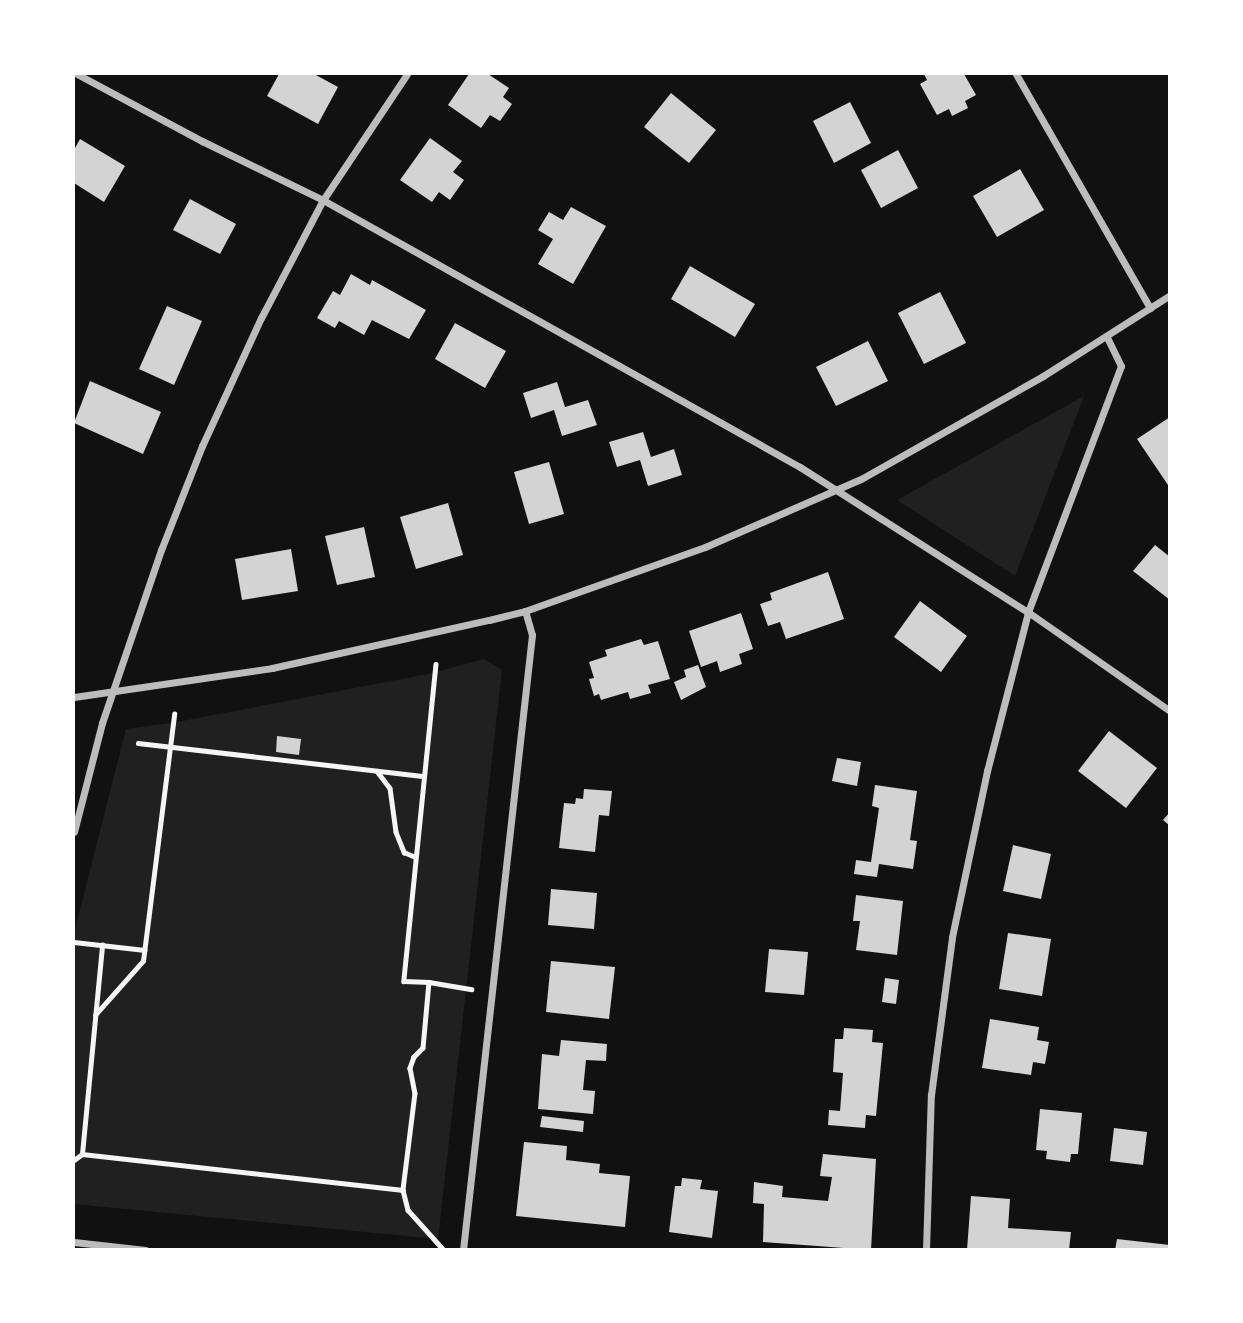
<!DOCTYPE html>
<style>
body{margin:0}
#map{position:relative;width:1243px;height:1323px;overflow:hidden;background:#111;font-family:Quicksand,sans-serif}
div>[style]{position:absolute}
.green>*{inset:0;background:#202020}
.building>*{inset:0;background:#d3d3d3}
.path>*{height:4.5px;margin:-2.25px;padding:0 2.25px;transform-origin:2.25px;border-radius:2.25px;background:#f5f5f5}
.minor>*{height:7px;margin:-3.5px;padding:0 3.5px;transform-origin:3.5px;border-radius:3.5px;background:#bcbcbc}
span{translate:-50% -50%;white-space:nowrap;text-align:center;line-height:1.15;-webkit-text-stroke:5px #fff;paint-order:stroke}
.frame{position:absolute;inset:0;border:75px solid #fff;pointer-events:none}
</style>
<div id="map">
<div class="green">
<div style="clip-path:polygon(1084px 396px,1015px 576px,897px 500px)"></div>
<div style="clip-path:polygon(484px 659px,502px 670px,438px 1239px,74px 1204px,74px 933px,126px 729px,177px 722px,428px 674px)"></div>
</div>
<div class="building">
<div style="clip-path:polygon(279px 74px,314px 74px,338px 87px,318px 124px,267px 96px)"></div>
<div style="clip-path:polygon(469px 74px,488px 74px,509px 88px,503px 97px,512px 104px,500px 121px,490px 115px,481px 128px,448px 105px)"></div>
<div style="clip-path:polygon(924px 74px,964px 74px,976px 95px,965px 101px,968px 108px,952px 116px,949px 109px,937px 115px,920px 84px,927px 80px)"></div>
<div style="clip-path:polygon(671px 93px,716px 130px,689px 163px,644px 127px)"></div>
<div style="clip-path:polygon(850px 102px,871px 143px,834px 163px,813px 121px)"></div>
<div style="clip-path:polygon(430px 138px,462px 161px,453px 172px,464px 180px,450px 200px,439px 192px,432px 202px,400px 180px)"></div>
<div style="clip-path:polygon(80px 139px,125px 166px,104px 202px,74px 183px,74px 150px)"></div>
<div style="clip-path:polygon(898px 150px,918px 188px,881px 208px,861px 170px)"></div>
<div style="clip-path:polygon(1020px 169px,1044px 210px,997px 237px,973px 196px)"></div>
<div style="clip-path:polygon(190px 199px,236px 224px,220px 254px,173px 230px)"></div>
<div style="clip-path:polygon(571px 207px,606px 226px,573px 284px,538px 264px,553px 239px,538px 230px,549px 212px,563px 220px)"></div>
<div style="clip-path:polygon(690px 266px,755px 304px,735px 337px,671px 299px)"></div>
<div style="clip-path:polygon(351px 274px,370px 285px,372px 280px,426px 310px,409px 339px,372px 320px,364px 335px,339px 321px,335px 328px,317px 318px,333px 291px,340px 295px)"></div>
<div style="clip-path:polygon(940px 292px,966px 343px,924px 364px,898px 313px)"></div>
<div style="clip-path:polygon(167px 306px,202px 321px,174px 385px,139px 369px)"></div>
<div style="clip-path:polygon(455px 323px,506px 351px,485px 388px,435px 359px)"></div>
<div style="clip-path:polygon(868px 341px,888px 381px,836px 406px,816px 367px)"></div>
<div style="clip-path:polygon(90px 381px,161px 412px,143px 454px,74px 423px)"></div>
<div style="clip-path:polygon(557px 382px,565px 407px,588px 400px,597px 425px,562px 436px,554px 410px,531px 418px,523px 393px)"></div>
<div style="clip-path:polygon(1170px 417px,1170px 488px,1137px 439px)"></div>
<div style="clip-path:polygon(643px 432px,651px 457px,674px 449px,682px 475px,648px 486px,640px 460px,617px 467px,609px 442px)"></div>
<div style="clip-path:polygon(549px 462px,564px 514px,529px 524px,514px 472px)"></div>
<div style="clip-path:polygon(448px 503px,463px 555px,416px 569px,400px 517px)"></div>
<div style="clip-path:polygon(364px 527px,375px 577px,337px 585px,325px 536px)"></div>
<div style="clip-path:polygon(1155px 545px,1170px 557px,1170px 600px,1133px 571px)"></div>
<div style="clip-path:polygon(291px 549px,298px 591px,242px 600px,235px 559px)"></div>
<div style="clip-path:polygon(828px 572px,844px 619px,786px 639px,780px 622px,768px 626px,760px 604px,772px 600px,770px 593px)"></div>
<div style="clip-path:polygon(920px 601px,967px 636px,941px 672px,894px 637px)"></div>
<div style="clip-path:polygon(741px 613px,753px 649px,739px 654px,742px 664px,720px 672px,717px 661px,701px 667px,689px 631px)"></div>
<div style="clip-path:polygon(641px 639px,644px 645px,658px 641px,670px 679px,648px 685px,651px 693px,630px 699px,628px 692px,601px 700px,599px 694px,594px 696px,589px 679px,594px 678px,589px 662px,607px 656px,605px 650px)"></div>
<div style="clip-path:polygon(698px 665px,706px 687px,681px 700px,674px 682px,686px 677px,684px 670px)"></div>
<div style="clip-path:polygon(1109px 731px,1157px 768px,1126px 808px,1078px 771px)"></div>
<div style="clip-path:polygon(277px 736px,301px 739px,299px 755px,276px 752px)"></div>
<div style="clip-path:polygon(837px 758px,861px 762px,857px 786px,832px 781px)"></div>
<div style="clip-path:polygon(875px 785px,917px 791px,910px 840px,917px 841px,913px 869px,879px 864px,877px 877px,854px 874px,856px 860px,871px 862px,879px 808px,872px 806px)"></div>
<div style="clip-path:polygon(584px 789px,612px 791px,609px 816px,599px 815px,595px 852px,559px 848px,564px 803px,575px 804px,576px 798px,583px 799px)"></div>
<div style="clip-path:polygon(1170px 812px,1170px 826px,1163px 820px)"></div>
<div style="clip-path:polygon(1013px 845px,1051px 854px,1041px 899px,1003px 891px)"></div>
<div style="clip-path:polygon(551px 889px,597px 893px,594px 929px,548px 925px)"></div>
<div style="clip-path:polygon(856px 895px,903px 901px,897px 955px,856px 950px,860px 921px,853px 921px)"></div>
<div style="clip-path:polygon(1008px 933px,1051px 939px,1042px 996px,999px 989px)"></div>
<div style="clip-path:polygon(769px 949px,808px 952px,804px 995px,765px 992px)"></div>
<div style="clip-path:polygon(551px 961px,615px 967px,609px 1019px,546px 1012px)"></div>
<div style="clip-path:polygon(885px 978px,899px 980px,896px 1004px,882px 1002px)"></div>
<div style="clip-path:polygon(990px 1019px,1039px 1027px,1037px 1040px,1049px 1042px,1045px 1064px,1033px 1062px,1031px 1075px,982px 1068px)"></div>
<div style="clip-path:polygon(844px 1028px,873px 1030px,872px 1042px,883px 1043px,876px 1116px,866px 1115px,865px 1128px,828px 1125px,829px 1110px,840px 1111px,843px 1073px,833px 1072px,835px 1039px,843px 1039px)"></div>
<div style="clip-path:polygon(561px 1040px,607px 1044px,606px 1061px,586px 1060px,583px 1090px,595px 1091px,593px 1114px,538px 1109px,542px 1054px,559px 1056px)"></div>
<div style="clip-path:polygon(1040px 1109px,1082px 1113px,1078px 1154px,1071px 1154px,1070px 1162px,1046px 1159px,1047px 1151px,1036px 1150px)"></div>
<div style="clip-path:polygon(542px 1116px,584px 1121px,583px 1132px,540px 1127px)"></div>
<div style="clip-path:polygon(1114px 1128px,1147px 1132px,1143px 1165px,1110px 1161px)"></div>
<div style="clip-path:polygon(524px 1142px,567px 1146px,566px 1160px,600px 1164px,599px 1173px,630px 1176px,625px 1227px,516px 1216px)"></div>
<div style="clip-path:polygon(823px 1154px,876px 1159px,871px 1250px,763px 1242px,764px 1204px,753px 1203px,754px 1182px,783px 1186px,782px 1197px,828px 1201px,832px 1177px,820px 1176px)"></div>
<div style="clip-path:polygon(682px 1178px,702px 1180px,700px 1189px,718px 1191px,712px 1238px,669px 1232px,675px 1186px,681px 1186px)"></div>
<div style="clip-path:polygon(971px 1196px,1010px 1199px,1008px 1228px,1071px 1232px,1069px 1250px,967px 1250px)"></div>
<div style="clip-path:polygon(1117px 1239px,1170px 1245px,1170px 1250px,1115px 1250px)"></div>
</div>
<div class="path">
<div style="left:436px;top:664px;width:319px;rotate:95.8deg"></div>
<div style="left:404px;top:981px;width:25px;rotate:2deg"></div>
<div style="left:429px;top:982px;width:66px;rotate:95.2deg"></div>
<div style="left:423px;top:1048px;width:13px;rotate:135deg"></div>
<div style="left:414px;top:1057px;width:12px;rotate:110deg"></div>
<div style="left:410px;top:1068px;width:25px;rotate:79deg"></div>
<div style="left:415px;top:1093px;width:98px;rotate:97.1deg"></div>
<div style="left:403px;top:1190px;width:21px;rotate:76deg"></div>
<div style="left:408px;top:1210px;width:52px;rotate:48.1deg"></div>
<div style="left:138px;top:743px;width:288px;rotate:6.6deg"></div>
<div style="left:377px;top:771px;width:21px;rotate:53deg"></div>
<div style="left:390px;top:788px;width:44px;rotate:82.2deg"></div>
<div style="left:396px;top:832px;width:22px;rotate:68deg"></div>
<div style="left:404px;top:852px;width:12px;rotate:24deg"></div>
<div style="left:74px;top:942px;width:71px;rotate:6.4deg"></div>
<div style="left:429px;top:982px;width:43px;rotate:9.5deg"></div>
<div style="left:95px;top:1015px;width:72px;rotate:-48.4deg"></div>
<div style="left:143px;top:961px;width:249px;rotate:-82.8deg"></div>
<div style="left:82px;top:1154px;width:323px;rotate:6.4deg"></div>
<div style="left:74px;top:1160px;width:10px;rotate:-37deg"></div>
<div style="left:82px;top:1154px;width:210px;rotate:-84.5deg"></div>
</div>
<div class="minor">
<div style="left:77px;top:74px;width:142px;rotate:28.2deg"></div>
<div style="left:202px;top:141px;width:135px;rotate:26deg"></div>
<div style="left:323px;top:200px;width:547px;rotate:29.24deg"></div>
<div style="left:800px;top:467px;width:270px;rotate:32.5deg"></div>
<div style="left:1028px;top:612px;width:173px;rotate:34.9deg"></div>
<div style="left:1016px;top:74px;width:270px;rotate:60.2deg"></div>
<div style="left:74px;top:697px;width:200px;rotate:-8.3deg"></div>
<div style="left:272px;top:668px;width:222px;rotate:-12.5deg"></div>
<div style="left:489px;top:620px;width:37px;rotate:-14deg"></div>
<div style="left:525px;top:611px;width:191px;rotate:-19.6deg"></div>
<div style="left:705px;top:547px;width:170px;rotate:-23.6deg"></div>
<div style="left:861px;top:479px;width:209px;rotate:-29.5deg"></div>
<div style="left:1043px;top:376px;width:151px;rotate:-32.5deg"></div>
<div style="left:74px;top:832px;width:113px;rotate:-75.6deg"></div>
<div style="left:102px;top:723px;width:183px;rotate:-71.2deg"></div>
<div style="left:161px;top:550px;width:112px;rotate:-68.5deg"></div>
<div style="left:202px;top:446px;width:141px;rotate:-65.3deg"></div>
<div style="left:261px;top:318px;width:133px;rotate:-62.3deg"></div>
<div style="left:323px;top:200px;width:151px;rotate:-56.3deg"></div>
<div style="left:74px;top:1242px;width:72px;rotate:6.3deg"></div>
<div style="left:463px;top:1250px;width:619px;rotate:-83.6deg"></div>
<div style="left:532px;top:635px;width:25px;rotate:-106deg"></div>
<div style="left:926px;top:1250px;width:155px;rotate:-88.2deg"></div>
<div style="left:931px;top:1095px;width:159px;rotate:-82.4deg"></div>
<div style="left:952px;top:937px;width:170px;rotate:-78.1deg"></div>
<div style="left:987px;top:771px;width:164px;rotate:-75.5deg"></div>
<div style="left:1028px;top:612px;width:263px;rotate:-69.3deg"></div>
<div style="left:1121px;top:366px;width:32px;rotate:-116deg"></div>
</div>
<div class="frame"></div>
</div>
